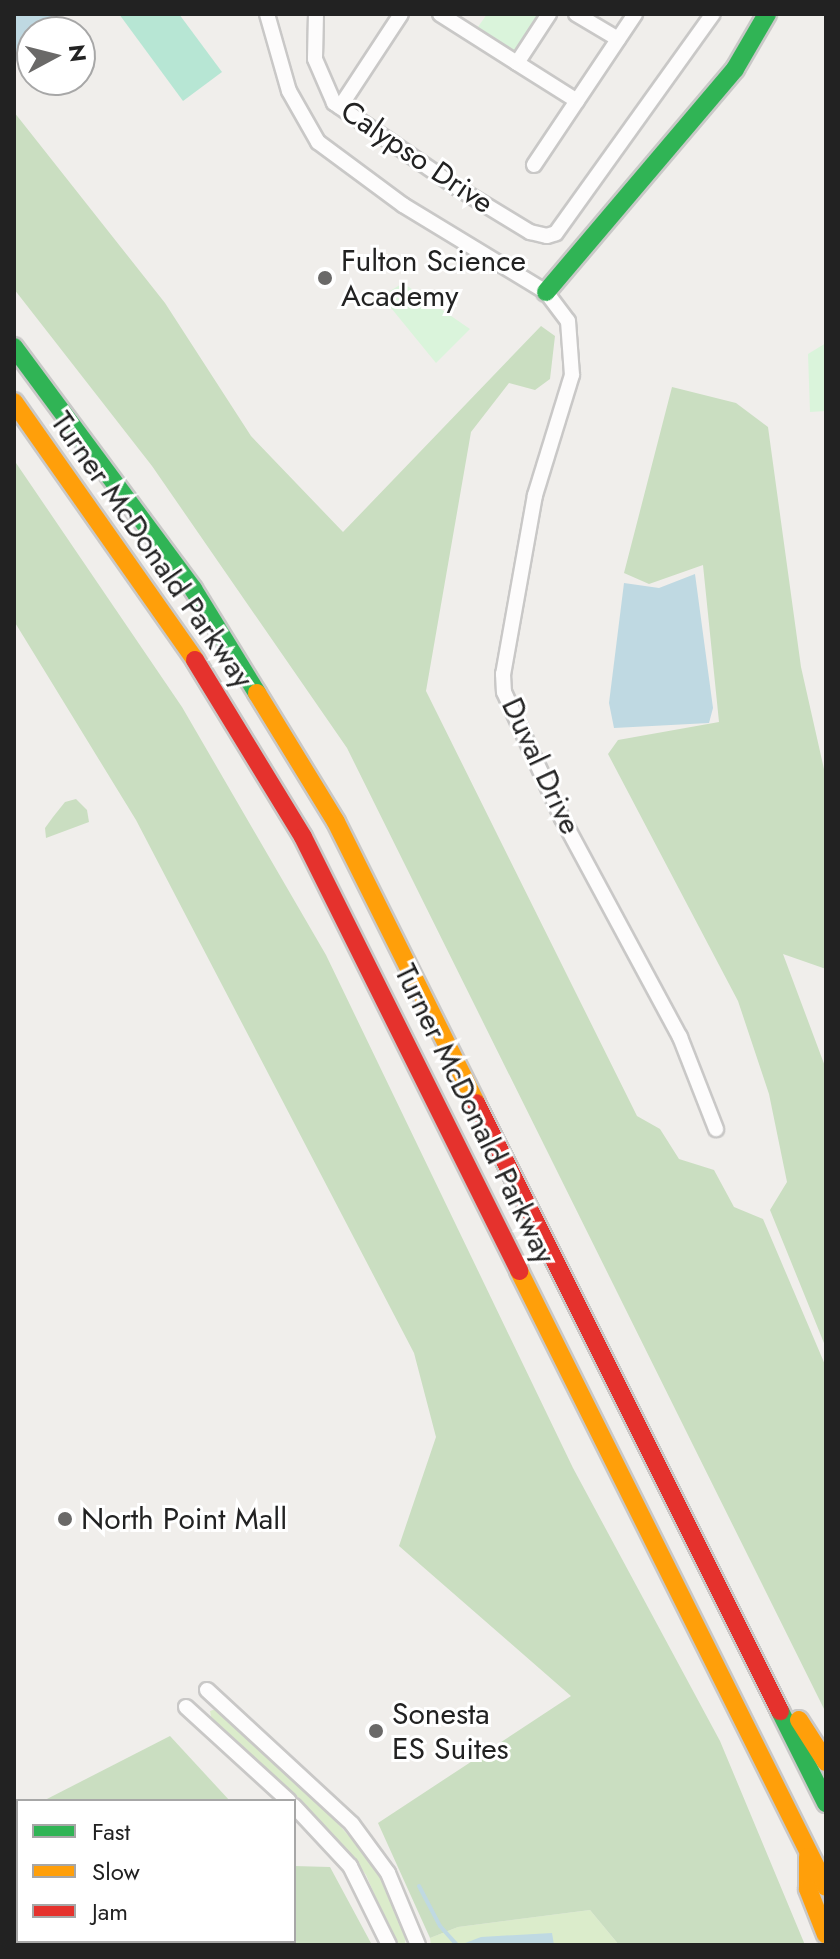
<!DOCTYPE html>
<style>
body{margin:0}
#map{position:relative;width:840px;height:1959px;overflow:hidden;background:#f0eeeb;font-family:Jost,sans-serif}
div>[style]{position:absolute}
.grass>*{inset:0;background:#dbeccb}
.forest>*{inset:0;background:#cadec1}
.park>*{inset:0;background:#daf4db}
.pitch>*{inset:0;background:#b7e6d4}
.water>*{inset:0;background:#bfd9e2}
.stream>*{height:4px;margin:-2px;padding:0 2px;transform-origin:2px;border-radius:2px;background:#bfd9e2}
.roads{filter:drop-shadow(2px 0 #c9c8c7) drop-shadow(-2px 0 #c9c8c7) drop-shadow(0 2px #c9c8c7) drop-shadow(0 -2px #c9c8c7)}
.street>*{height:14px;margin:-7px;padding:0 7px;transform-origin:7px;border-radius:7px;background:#fdfcfc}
.fast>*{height:18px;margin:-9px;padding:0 9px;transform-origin:9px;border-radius:9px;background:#30b455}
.slow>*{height:18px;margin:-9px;padding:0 9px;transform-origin:9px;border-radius:9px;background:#ff9f0a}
.jam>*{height:18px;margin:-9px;padding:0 9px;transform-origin:9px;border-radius:9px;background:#e5322d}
.dots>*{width:22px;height:22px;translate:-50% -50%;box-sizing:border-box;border:4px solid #fff;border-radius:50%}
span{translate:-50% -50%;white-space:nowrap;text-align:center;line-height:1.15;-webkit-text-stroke:6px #fff;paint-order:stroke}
.street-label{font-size:30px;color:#222}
.poi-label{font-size:30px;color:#222}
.left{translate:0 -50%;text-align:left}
.frame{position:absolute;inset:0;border:16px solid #222;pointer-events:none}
.legend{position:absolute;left:16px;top:1799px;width:280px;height:144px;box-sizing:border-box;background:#fff;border:2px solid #a7a7a7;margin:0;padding:10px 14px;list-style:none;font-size:24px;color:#222}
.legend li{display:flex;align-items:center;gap:16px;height:40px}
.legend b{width:40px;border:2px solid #a7a7a7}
.north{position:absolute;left:16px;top:16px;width:80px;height:80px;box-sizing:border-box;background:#fff;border:2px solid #a7a7a7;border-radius:50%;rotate:83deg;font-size:22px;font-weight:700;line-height:32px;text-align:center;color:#222}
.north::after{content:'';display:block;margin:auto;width:28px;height:36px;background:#6a6968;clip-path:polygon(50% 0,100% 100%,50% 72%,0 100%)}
</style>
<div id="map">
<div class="grass">
<div style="clip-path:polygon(219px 1708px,316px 1799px,372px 1862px,393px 1897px,406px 1931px,405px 1945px,395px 1942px,366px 1875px,333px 1834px,212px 1722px,210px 1711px)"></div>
<div style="clip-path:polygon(590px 1910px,619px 1945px,431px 1945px,430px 1938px,458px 1927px)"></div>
</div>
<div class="forest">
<div style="clip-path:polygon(14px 112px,165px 303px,251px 436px,343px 532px,541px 326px,555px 336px,550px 379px,535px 390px,509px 383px,471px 432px,426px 691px,637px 1116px,660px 1129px,679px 1159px,714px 1170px,734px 1207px,763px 1219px,826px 1367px,826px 1713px,347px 748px,152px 466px,14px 289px)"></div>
<div style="clip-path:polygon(672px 387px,736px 403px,768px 427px,801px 667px,826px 778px,826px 969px,783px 954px,826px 1069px,826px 1348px,770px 1210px,787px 1182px,769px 1094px,738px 1001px,608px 754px,618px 740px,719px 722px,703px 565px,649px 584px,624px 573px)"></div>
<div style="clip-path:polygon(14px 460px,182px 707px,326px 955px,573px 1468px,720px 1741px,805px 1945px,619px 1945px,590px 1910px,458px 1927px,430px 1938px,378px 1823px,571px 1696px,399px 1546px,436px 1437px,414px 1353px,136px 820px,14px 621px)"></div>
<div style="clip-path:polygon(76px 799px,87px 810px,89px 822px,46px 838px,45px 828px,53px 817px,65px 802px)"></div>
<div style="clip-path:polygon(170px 1736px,230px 1801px,43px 1801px)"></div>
<div style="clip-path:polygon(18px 1814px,18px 1941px,294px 1941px,294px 1866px,330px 1867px,372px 1945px,14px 1945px)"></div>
</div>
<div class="park">
<div style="clip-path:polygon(487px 14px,542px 14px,516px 53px,478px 27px)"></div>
<div style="clip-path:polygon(403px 283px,470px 329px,436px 363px,387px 303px,387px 293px)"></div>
<div style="clip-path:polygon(826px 343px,826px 411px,810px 412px,808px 354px)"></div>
</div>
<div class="pitch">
<div style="clip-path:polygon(119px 14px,179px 14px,222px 72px,183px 101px)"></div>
</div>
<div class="water">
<div style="clip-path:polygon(14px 14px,53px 14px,44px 32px,32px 32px,32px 50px,14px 62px)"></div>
<div style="clip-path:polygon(695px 574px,713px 708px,709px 723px,614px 728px,609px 703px,624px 583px,659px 588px)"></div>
<div style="clip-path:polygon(552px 1933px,554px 1945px,460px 1945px,481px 1937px)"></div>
</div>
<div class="stream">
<div style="left:419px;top:1886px;width:45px;rotate:62.3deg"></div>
<div style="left:440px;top:1926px;width:25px;rotate:48deg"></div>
</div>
<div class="roads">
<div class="street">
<div style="left:267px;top:14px;width:80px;rotate:74.1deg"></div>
<div style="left:289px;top:91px;width:59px;rotate:60.4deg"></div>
<div style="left:318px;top:142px;width:106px;rotate:36.5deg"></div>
<div style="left:403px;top:205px;width:167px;rotate:31.3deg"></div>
<div style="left:546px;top:292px;width:36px;rotate:53deg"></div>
<div style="left:568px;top:321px;width:54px;rotate:85.8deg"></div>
<div style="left:572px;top:375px;width:126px;rotate:107.1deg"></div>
<div style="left:535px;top:495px;width:182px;rotate:100.1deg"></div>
<div style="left:503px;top:674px;width:18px;rotate:87deg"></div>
<div style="left:504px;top:692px;width:139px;rotate:65.3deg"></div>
<div style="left:562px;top:818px;width:249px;rotate:61.7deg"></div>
<div style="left:680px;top:1037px;width:99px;rotate:68.6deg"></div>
<div style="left:316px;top:14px;width:45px;rotate:91.3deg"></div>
<div style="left:315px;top:59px;width:48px;rotate:66.6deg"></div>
<div style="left:334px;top:103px;width:148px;rotate:34.5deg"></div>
<div style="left:456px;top:187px;width:87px;rotate:31.3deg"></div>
<div style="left:530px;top:232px;width:17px;rotate:13deg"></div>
<div style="left:547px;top:236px;width:9px;rotate:-18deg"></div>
<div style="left:556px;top:233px;width:269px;rotate:-54.4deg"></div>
<div style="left:440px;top:14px;width:91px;rotate:32.5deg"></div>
<div style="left:517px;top:63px;width:59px;rotate:-56.9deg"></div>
<div style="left:576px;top:14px;width:49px;rotate:30.8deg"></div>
<div style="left:517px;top:63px;width:71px;rotate:32.3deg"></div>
<div style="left:340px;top:107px;width:111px;rotate:-56.7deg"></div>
<div style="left:534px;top:165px;width:182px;rotate:-56.2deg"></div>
<div style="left:207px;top:1690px;width:197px;rotate:42.7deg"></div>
<div style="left:352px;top:1824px;width:61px;rotate:53.7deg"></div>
<div style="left:388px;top:1873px;width:78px;rotate:67.4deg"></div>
<div style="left:186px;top:1707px;width:139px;rotate:42.4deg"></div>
<div style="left:294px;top:1806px;width:82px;rotate:47deg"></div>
<div style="left:350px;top:1866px;width:88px;rotate:63.7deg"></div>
</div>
<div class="fast">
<div style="left:546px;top:292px;width:292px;rotate:-49.7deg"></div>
<div style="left:735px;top:69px;width:64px;rotate:-59.8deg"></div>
<div style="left:14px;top:347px;width:301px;rotate:53.5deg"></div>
<div style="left:193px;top:589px;width:122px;rotate:58.4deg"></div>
<div style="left:780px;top:1711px;width:103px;rotate:63.4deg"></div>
</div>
<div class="slow">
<div style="left:14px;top:402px;width:315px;rotate:54.9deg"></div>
<div style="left:257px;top:693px;width:151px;rotate:58.5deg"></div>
<div style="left:336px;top:822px;width:314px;rotate:63.5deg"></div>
<div style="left:519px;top:1271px;width:688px;rotate:63.51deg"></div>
<div style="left:799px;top:1720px;width:50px;rotate:57.3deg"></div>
<div style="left:808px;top:1857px;width:32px;rotate:90deg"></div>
<div style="left:808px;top:1889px;width:49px;rotate:68.6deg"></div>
</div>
<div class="jam">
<div style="left:195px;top:660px;width:207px;rotate:58.6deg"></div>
<div style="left:303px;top:837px;width:485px;rotate:63.5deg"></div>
<div style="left:476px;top:1103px;width:680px;rotate:63.43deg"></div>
</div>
</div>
<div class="dots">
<div style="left:325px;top:278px;background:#6a6968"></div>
<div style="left:65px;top:1519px;background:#6a6968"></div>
<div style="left:376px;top:1731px;background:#6a6968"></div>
</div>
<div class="street-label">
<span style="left:417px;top:157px;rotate:34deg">Calypso Drive</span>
<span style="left:152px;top:550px;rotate:55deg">Turner McDonald Parkway</span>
<span style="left:541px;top:766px;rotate:65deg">Duval Drive</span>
<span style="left:475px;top:1114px;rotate:64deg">Turner McDonald Parkway</span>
</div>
<div class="poi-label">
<span class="left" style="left:341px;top:278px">Fulton Science<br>Academy</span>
<span class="left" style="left:81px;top:1519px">North Point Mall</span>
<span class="left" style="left:392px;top:1731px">Sonesta<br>ES Suites</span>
</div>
<div class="frame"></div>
<ul class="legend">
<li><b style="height:10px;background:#30b455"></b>Fast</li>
<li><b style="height:10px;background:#ff9f0a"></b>Slow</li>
<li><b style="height:10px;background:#e5322d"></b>Jam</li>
</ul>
<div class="north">N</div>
</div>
